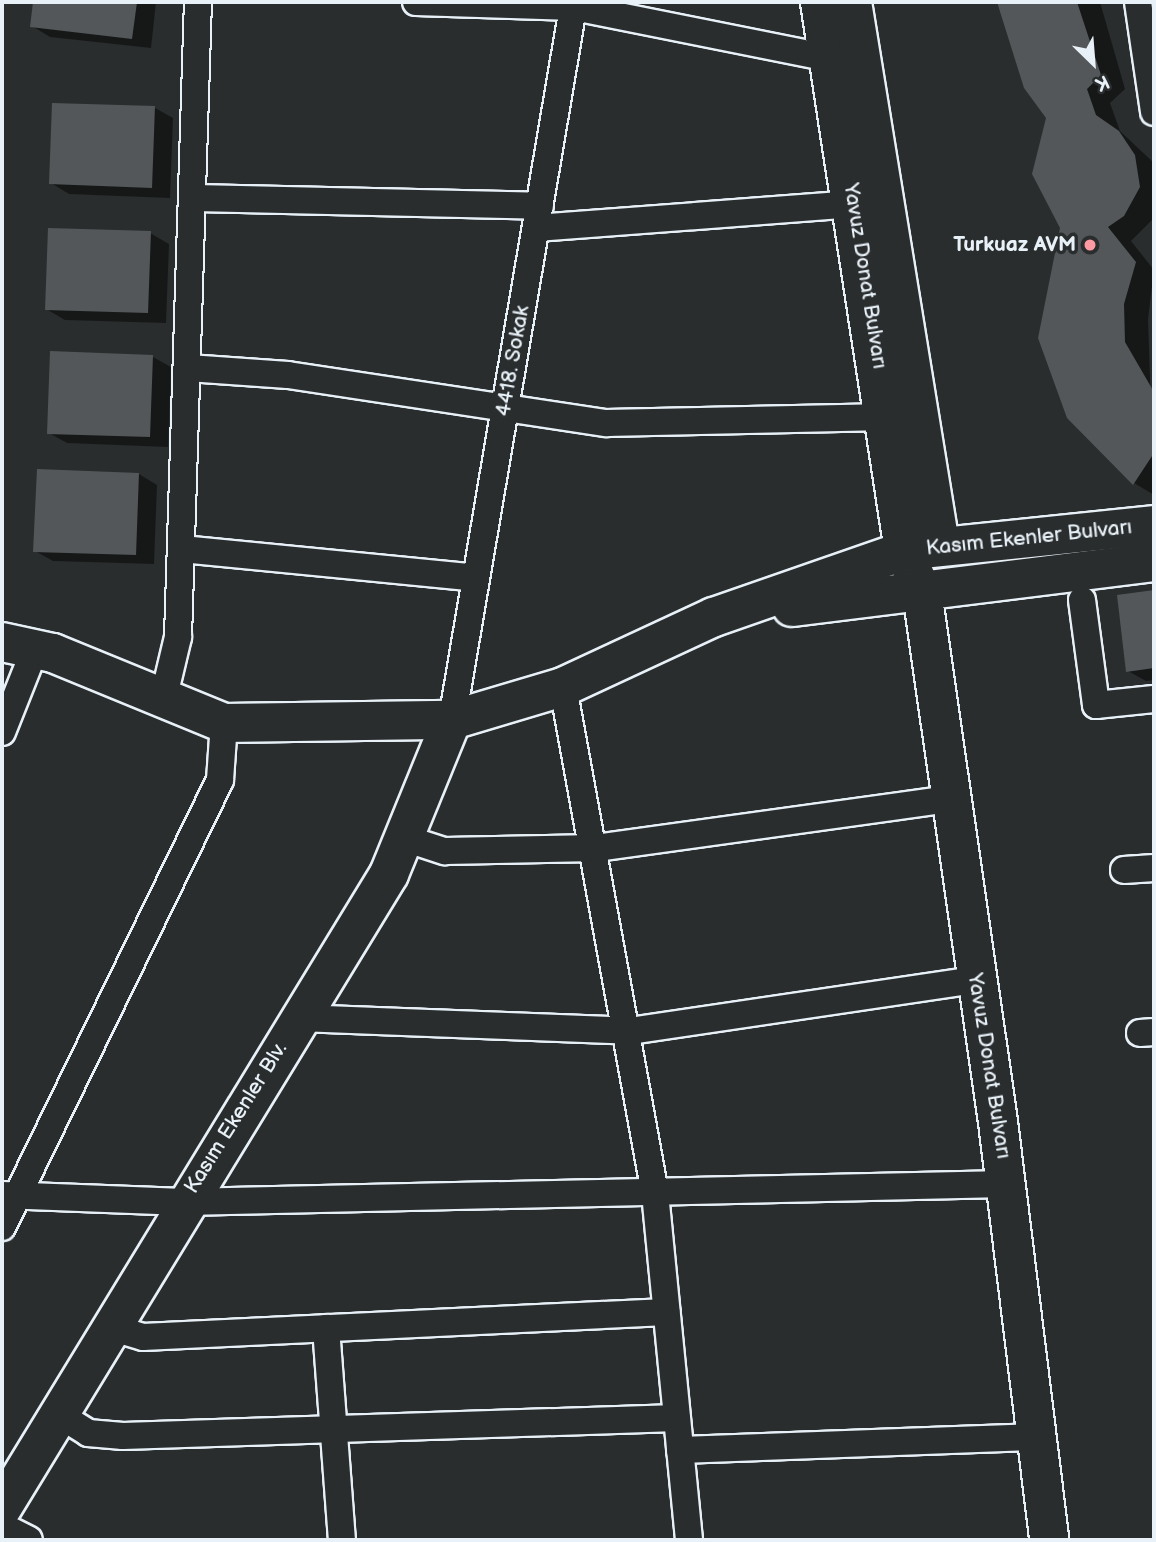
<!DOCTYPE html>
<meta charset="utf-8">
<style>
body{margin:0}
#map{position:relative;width:1156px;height:1542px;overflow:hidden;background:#2a2d2e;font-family:"Balsamiq Sans",sans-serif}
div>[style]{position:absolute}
.shadow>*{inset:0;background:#0007}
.building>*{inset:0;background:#535759}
.roads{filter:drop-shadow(2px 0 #e8f1f8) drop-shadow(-2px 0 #e8f1f8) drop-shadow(0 2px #e8f1f8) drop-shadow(0 -2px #e8f1f8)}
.street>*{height:26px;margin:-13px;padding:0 13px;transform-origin:13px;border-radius:13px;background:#2a2d2e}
.secondary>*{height:38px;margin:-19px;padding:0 19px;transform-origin:19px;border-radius:19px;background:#2a2d2e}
.dots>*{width:19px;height:19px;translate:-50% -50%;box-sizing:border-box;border:4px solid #2a2d2e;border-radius:50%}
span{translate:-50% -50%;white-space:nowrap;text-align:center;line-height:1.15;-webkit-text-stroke:7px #2a2d2e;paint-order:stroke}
.poi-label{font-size:21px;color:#e8f1f8;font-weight:700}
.right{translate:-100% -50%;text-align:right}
.street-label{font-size:21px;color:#e8f1f8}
.frame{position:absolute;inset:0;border:4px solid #e8f1f8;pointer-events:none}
.north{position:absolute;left:1058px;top:28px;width:70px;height:70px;-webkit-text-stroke:5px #2a2d2e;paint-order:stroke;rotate:155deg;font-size:19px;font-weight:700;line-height:28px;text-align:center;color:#e8f1f8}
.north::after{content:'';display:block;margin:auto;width:24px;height:32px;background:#e8f1f8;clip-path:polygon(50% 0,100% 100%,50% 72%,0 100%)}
</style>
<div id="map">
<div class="shadow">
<div style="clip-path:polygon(35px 2px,156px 2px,151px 48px,50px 37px,32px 26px)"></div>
<div style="clip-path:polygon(999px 2px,1100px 2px,1125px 89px,1110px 103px,1120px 131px,1154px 163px,1154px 218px,1131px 241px,1154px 270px,1148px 319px,1154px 495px,1134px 483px,1048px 118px)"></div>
<div style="clip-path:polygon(155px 108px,173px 118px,170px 198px,69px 194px,51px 183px)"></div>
<div style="clip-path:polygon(150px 233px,169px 244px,166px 323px,65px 320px,46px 309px)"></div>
<div style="clip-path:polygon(153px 357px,171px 367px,168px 447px,67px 443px,49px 433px)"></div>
<div style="clip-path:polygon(38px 471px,139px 474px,157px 485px,154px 564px,53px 561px,35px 551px)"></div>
<div style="clip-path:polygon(1154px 592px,1154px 680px,1146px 681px,1128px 671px,1119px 596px)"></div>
</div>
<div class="building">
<div style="clip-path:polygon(33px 2px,137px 2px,132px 39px,30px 27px)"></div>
<div style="clip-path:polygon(997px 2px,1077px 2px,1101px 75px,1087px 89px,1096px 115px,1119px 131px,1135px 155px,1140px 187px,1124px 216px,1108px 227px,1136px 262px,1124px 304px,1125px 342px,1154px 392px,1154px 453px,1133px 485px,1067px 418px,1038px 338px,1060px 228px,1032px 174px,1046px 118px,1024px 88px)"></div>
<div style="clip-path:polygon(52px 103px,155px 106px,152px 188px,49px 184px)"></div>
<div style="clip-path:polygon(48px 228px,151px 231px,148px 313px,45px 310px)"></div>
<div style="clip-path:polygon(50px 351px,153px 355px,150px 437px,47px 434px)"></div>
<div style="clip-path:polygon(37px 469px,139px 473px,136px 555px,33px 552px)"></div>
<div style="clip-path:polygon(1154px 590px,1154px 668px,1126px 672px,1117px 595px)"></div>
</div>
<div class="roads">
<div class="street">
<div style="left:416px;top:2px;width:158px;rotate:1.8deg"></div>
<div style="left:574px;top:7px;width:260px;rotate:11.3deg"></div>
<div style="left:1138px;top:2px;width:111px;rotate:81.7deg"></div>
<div style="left:195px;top:198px;width:345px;rotate:1.3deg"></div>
<div style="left:536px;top:228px;width:319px;rotate:-4.3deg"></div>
<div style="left:188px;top:368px;width:100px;rotate:4deg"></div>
<div style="left:288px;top:375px;width:323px;rotate:8.6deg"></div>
<div style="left:607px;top:423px;width:280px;rotate:-1.2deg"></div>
<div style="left:182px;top:549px;width:295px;rotate:5.6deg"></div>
<div style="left:1082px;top:600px;width:106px;rotate:82.4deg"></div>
<div style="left:1096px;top:705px;width:58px;rotate:-5.9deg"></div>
<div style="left:563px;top:687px;width:514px;rotate:79.7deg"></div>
<div style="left:655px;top:1193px;width:349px;rotate:84.4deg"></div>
<div style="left:163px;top:700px;width:65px;rotate:-76.6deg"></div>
<div style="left:178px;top:637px;width:635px;rotate:-88.2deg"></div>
<div style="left:452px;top:720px;width:728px;rotate:-80.36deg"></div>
<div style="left:2px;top:732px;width:89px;rotate:-68.3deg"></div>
<div style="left:407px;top:839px;width:40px;rotate:18deg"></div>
<div style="left:445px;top:851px;width:151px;rotate:-1.1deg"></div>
<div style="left:596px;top:848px;width:354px;rotate:-7.9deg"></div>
<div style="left:1124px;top:870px;width:30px;rotate:-4deg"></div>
<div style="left:299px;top:1018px;width:331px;rotate:2.2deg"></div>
<div style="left:630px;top:1031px;width:350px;rotate:-8.4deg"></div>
<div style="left:1140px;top:1033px;width:14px;rotate:-4deg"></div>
<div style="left:2px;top:1195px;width:182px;rotate:2.2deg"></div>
<div style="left:184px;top:1202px;width:822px;rotate:-1.25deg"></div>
<div style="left:2px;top:1227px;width:497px;rotate:-64deg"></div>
<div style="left:220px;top:780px;width:57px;rotate:-86deg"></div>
<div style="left:110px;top:1327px;width:34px;rotate:17deg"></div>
<div style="left:143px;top:1337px;width:524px;rotate:-2.74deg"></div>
<div style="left:326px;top:1328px;width:213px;rotate:85.7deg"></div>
<div style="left:58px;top:1414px;width:36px;rotate:32deg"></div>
<div style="left:88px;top:1433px;width:35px;rotate:5deg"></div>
<div style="left:123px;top:1436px;width:554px;rotate:-1.86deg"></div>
<div style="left:680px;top:1450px;width:359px;rotate:-2.1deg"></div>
<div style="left:2px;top:1526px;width:30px;rotate:27deg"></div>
</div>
<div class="secondary">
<div style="left:820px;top:2px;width:555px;rotate:81.3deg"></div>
<div style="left:904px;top:551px;width:45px;rotate:66.3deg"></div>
<div style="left:922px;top:592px;width:535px;rotate:81.84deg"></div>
<div style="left:998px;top:1122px;width:421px;rotate:83deg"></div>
<div style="left:852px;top:2px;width:550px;rotate:80.79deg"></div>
<div style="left:792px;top:607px;width:365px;rotate:-7.1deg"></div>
<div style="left:2px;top:642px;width:52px;rotate:12.2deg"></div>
<div style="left:53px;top:653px;width:185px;rotate:22.3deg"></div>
<div style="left:224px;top:723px;width:228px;rotate:-0.8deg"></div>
<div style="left:452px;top:720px;width:116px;rotate:-16.6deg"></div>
<div style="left:563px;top:687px;width:166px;rotate:-24.9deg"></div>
<div style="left:714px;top:617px;width:201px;rotate:-19.2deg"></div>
<div style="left:904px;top:551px;width:251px;rotate:-5.9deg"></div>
<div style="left:2px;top:1508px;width:743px;rotate:-58.6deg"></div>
<div style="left:389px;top:874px;width:166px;rotate:-67.8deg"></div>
</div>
</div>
<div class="dots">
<div style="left:1090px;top:245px;background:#ff9aa2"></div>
</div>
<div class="poi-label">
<span class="right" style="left:1076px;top:245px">Turkuaz AVM</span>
</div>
<div class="street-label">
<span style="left:865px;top:276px;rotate:81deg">Yavuz Donat Bulvarı</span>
<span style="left:513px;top:361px;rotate:-80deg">4418. Sokak</span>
<span style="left:1029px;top:538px;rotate:-6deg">Kasım Ekenler Bulvarı</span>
<span style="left:989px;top:1066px;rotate:81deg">Yavuz Donat Bulvarı</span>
<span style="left:236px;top:1118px;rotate:-58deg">Kasım Ekenler Blv.</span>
</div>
<div class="frame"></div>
<div class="north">K</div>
</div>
